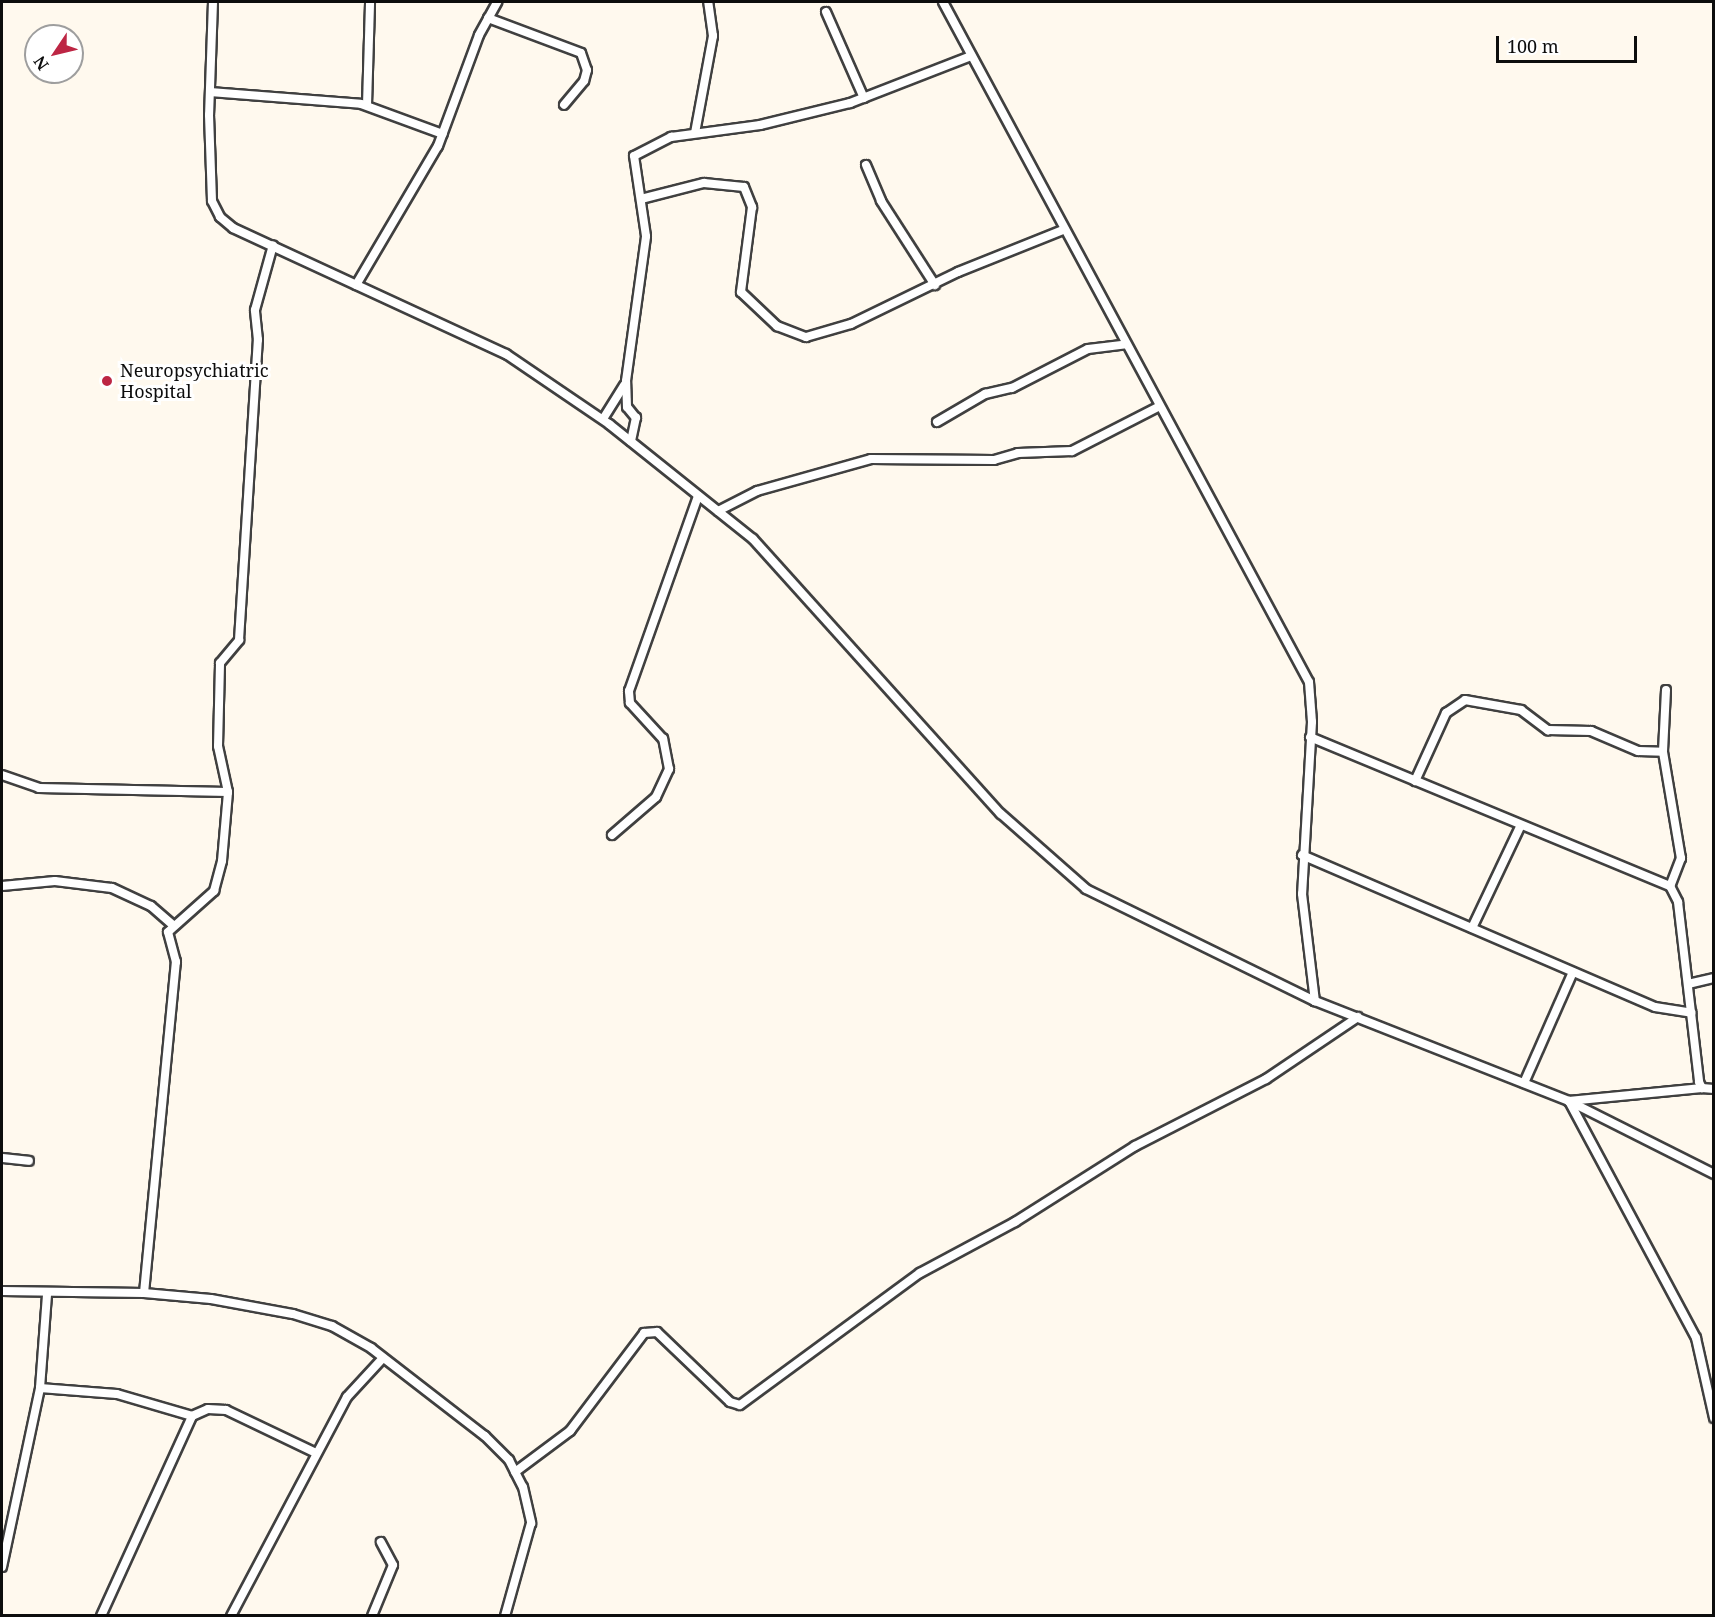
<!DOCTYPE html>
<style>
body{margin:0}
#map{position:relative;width:1715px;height:1617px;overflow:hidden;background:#fff9ee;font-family:"Noto Serif",serif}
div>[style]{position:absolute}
.roads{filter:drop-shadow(2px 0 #404040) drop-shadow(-2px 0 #404040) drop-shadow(0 2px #404040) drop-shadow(0 -2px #404040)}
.street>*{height:8px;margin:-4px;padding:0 4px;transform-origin:4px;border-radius:4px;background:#fff}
.dots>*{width:16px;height:16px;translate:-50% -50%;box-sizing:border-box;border:3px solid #fff;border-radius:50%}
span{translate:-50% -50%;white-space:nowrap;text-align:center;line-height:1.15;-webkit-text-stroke:6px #fff;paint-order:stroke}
.poi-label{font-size:18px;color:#0d0d0d}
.left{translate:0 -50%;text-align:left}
.frame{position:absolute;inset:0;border:3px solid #0d0d0d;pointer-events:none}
.north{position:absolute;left:24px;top:24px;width:60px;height:60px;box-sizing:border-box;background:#fff;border:2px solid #9e9e9e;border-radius:50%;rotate:235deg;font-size:16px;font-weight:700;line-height:24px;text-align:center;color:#0d0d0d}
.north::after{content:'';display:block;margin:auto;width:21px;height:27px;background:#bd2644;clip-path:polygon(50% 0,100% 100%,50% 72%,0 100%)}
.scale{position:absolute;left:1496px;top:36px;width:141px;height:27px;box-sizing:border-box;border:3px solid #0d0d0d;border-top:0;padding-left:8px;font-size:18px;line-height:21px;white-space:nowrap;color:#0d0d0d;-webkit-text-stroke:4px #fff;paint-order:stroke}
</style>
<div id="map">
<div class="roads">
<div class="street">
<div style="left:213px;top:2px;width:113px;rotate:92deg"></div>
<div style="left:209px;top:115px;width:86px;rotate:88deg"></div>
<div style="left:212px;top:201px;width:18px;rotate:63deg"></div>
<div style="left:220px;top:217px;width:17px;rotate:40deg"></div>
<div style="left:233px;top:228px;width:301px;rotate:24.8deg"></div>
<div style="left:506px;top:354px;width:125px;rotate:34.2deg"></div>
<div style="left:609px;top:424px;width:184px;rotate:38.6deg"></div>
<div style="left:753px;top:539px;width:370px;rotate:48deg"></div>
<div style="left:1001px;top:814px;width:113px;rotate:41.4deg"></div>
<div style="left:1086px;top:889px;width:255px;rotate:26.1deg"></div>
<div style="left:1315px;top:1001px;width:273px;rotate:21.5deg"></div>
<div style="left:1569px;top:1101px;width:162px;rotate:26.7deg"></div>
<div style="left:943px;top:2px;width:772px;rotate:61.71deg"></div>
<div style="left:1309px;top:682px;width:40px;rotate:85.7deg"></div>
<div style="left:1312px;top:722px;width:172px;rotate:93.3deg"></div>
<div style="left:1302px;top:894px;width:108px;rotate:83.1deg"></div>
<div style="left:826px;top:12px;width:94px;rotate:66.2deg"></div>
<div style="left:488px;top:18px;width:99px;rotate:20.6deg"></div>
<div style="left:581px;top:53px;width:18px;rotate:71deg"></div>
<div style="left:587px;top:70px;width:11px;rotate:105deg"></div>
<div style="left:584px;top:81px;width:31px;rotate:130deg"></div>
<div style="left:210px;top:92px;width:151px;rotate:4.5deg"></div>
<div style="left:361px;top:104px;width:87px;rotate:20.1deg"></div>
<div style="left:367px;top:105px;width:103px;rotate:-88.3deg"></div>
<div style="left:695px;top:133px;width:99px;rotate:-79.5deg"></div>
<div style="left:713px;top:36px;width:34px;rotate:-98deg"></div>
<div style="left:866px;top:165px;width:39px;rotate:67deg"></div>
<div style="left:881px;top:201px;width:100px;rotate:57.3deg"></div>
<div style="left:641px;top:199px;width:65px;rotate:-14.3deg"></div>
<div style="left:704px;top:183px;width:40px;rotate:5.7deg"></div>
<div style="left:744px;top:187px;width:22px;rotate:68deg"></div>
<div style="left:752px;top:207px;width:86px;rotate:97.4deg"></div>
<div style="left:741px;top:292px;width:50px;rotate:43.4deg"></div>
<div style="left:777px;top:326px;width:31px;rotate:21deg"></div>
<div style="left:806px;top:337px;width:47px;rotate:-16.1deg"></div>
<div style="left:851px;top:324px;width:119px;rotate:-25.9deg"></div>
<div style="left:958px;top:272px;width:113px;rotate:-21.8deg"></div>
<div style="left:356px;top:285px;width:161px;rotate:-59.5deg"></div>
<div style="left:438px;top:146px;width:118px;rotate:-69.7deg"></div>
<div style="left:479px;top:35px;width:38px;rotate:-61deg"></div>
<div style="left:603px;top:419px;width:40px;rotate:-58deg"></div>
<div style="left:937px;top:422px;width:56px;rotate:-30.3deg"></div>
<div style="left:985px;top:394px;width:28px;rotate:-13deg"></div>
<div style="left:1012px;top:388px;width:85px;rotate:-27.2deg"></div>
<div style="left:1088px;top:349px;width:38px;rotate:-7deg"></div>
<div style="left:631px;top:441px;width:24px;rotate:-78deg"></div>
<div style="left:636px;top:418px;width:14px;rotate:-129deg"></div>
<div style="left:627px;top:407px;width:26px;rotate:-92deg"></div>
<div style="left:626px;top:381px;width:146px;rotate:-82.1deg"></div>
<div style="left:646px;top:236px;width:81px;rotate:-98.5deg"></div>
<div style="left:634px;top:156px;width:42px;rotate:-27.2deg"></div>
<div style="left:671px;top:137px;width:90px;rotate:-7.7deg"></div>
<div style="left:760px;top:125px;width:93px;rotate:-13.7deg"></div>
<div style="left:850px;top:103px;width:130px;rotate:-21.2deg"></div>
<div style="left:718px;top:511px;width:44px;rotate:-27.1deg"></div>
<div style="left:757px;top:491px;width:118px;rotate:-15.7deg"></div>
<div style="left:871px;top:459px;width:123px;rotate:0.5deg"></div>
<div style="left:994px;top:460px;width:25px;rotate:-16deg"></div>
<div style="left:1018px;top:453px;width:54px;rotate:-2.1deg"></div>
<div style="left:1072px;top:451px;width:97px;rotate:-27.1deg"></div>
<div style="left:1666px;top:690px;width:62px;rotate:92.8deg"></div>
<div style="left:1663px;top:752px;width:108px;rotate:80.4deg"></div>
<div style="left:1681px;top:858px;width:30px;rotate:111deg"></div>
<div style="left:1310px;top:737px;width:390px;rotate:22.5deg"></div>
<div style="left:1670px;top:886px;width:18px;rotate:63deg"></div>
<div style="left:1678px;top:902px;width:181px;rotate:83.3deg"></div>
<div style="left:1699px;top:1082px;width:7px;rotate:63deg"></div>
<div style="left:1702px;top:1088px;width:12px;rotate:5deg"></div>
<div style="left:2px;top:775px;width:39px;rotate:19deg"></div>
<div style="left:39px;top:788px;width:189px;rotate:1.2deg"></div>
<div style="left:1415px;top:781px;width:75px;rotate:-65.5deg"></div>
<div style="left:1446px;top:713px;width:23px;rotate:-34deg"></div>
<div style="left:1465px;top:700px;width:57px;rotate:10.1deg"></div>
<div style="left:1521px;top:710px;width:34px;rotate:37deg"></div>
<div style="left:1548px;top:730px;width:43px;rotate:1.3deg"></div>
<div style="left:1591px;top:731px;width:51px;rotate:23.1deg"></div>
<div style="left:1638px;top:751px;width:25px;rotate:2deg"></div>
<div style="left:612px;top:835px;width:58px;rotate:-40.8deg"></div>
<div style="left:656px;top:797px;width:31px;rotate:-65deg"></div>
<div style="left:669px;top:769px;width:31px;rotate:-101deg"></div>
<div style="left:663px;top:739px;width:49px;rotate:-132.5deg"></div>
<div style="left:630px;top:703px;width:12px;rotate:-95deg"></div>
<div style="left:629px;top:691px;width:207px;rotate:-70.5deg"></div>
<div style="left:1302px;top:855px;width:384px;rotate:23.3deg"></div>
<div style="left:1655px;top:1007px;width:37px;rotate:9deg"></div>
<div style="left:2px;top:886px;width:53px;rotate:-5.4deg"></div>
<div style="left:55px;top:881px;width:57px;rotate:7deg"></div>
<div style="left:112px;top:888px;width:43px;rotate:24.8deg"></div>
<div style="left:151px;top:906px;width:28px;rotate:41deg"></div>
<div style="left:1472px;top:928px;width:114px;rotate:-64.6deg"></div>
<div style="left:1688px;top:984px;width:27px;rotate:-13deg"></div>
<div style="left:1524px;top:1083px;width:121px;rotate:-66.2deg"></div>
<div style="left:1702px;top:1088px;width:134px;rotate:174.4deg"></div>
<div style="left:1569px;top:1101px;width:269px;rotate:61.8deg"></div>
<div style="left:1696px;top:1338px;width:82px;rotate:77.3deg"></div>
<div style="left:2px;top:1158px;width:27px;rotate:6deg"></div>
<div style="left:2px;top:1291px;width:142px;rotate:0.8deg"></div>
<div style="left:144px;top:1293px;width:67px;rotate:5.1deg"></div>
<div style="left:211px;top:1299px;width:83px;rotate:10.4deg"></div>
<div style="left:293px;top:1314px;width:41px;rotate:17.1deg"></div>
<div style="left:332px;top:1326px;width:45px;rotate:29.4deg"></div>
<div style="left:371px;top:1348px;width:144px;rotate:37.7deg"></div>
<div style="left:485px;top:1436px;width:34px;rotate:45deg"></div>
<div style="left:509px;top:1460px;width:30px;rotate:63deg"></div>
<div style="left:523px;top:1487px;width:37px;rotate:77deg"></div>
<div style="left:531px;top:1523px;width:97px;rotate:105.6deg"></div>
<div style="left:144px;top:1293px;width:333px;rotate:-84.5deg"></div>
<div style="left:176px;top:962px;width:31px;rotate:-105deg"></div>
<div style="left:168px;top:932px;width:62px;rotate:-41.7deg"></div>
<div style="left:214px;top:891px;width:31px;rotate:-75deg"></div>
<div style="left:222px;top:861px;width:69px;rotate:-85deg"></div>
<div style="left:228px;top:792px;width:47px;rotate:-102.3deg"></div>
<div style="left:218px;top:746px;width:83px;rotate:-88.6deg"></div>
<div style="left:220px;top:663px;width:30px;rotate:-50deg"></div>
<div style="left:239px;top:640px;width:301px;rotate:-86.4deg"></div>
<div style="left:258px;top:340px;width:30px;rotate:-96deg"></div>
<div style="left:255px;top:310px;width:67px;rotate:-74.5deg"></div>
<div style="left:40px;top:1388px;width:77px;rotate:4.5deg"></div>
<div style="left:117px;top:1394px;width:78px;rotate:16.3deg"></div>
<div style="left:515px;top:1472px;width:69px;rotate:-36.7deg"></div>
<div style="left:570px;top:1431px;width:123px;rotate:-52.9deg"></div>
<div style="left:644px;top:1333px;width:13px;rotate:-4deg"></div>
<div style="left:657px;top:1332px;width:101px;rotate:43.8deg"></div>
<div style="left:730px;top:1402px;width:10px;rotate:17deg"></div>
<div style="left:740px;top:1405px;width:223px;rotate:-36.3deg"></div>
<div style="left:920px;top:1273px;width:108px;rotate:-28.2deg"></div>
<div style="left:1015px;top:1222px;width:142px;rotate:-32.3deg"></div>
<div style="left:1135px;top:1146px;width:147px;rotate:-27.1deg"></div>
<div style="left:1266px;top:1079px;width:111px;rotate:-34deg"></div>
<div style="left:2px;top:1567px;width:183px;rotate:-78deg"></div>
<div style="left:40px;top:1388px;width:94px;rotate:-85.7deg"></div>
<div style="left:101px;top:1616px;width:220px;rotate:-65.5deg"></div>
<div style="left:192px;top:1416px;width:17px;rotate:-24deg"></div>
<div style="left:208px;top:1409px;width:18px;rotate:3deg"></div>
<div style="left:226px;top:1410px;width:100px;rotate:25.5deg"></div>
<div style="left:231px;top:1616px;width:248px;rotate:-62.1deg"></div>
<div style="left:347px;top:1397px;width:53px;rotate:-47.3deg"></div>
<div style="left:372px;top:1616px;width:55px;rotate:-67.6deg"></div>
<div style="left:393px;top:1565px;width:26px;rotate:-118deg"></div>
</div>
</div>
<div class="dots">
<div style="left:107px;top:381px;background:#bd2644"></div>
</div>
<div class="poi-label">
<span class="left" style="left:120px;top:381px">Neuropsychiatric<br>Hospital</span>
</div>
<div class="frame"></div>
<div class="north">N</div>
<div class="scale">100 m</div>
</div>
